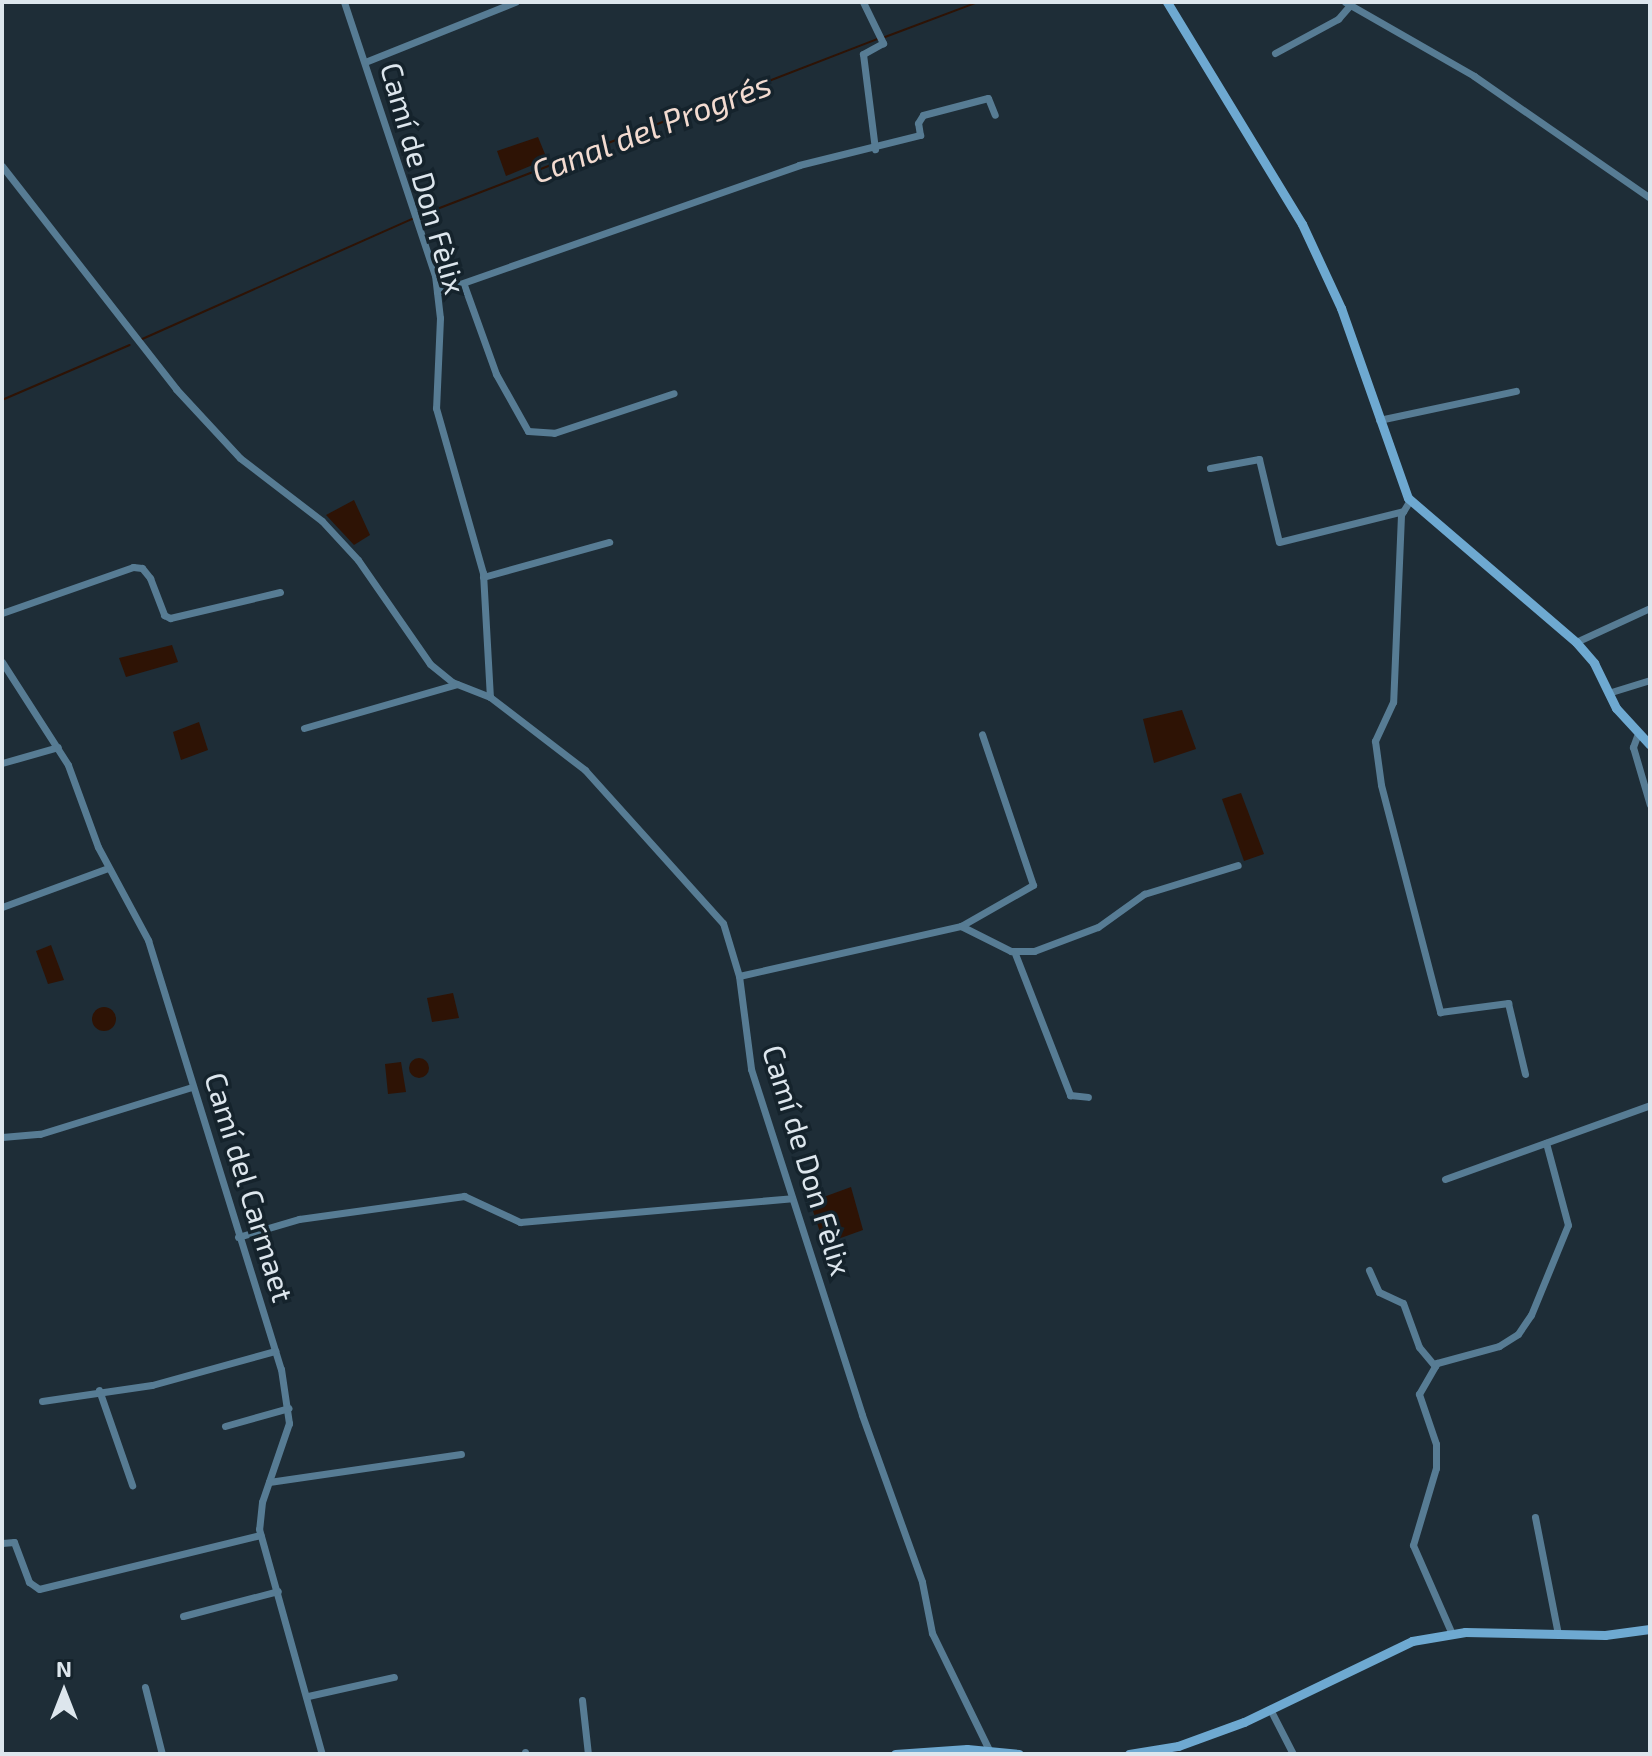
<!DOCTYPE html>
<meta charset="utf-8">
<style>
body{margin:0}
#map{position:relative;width:1652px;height:1756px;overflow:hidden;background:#1e2d37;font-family:"Exo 2",sans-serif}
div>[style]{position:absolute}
.water>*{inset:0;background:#2e1305}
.round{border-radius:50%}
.stream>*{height:2px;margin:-1px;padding:0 1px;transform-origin:1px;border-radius:1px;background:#2e1305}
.minor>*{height:7px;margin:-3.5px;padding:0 3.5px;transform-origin:3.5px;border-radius:3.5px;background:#577c94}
.secondary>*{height:9px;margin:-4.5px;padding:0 4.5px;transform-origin:4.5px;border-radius:4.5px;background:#6ea9d1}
span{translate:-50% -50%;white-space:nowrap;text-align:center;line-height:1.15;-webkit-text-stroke:7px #15232c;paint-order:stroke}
.street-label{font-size:30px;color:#dde6ed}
.water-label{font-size:32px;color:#f3dbd0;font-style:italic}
.frame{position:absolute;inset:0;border:4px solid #dde6ed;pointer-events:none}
.north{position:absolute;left:24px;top:1652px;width:80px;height:80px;-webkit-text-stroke:6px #15232c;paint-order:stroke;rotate:0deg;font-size:22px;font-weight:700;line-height:32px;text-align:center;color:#dde6ed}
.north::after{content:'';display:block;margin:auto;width:28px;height:36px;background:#dde6ed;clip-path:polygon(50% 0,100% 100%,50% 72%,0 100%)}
</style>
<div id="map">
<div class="water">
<div style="clip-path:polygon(538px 137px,547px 159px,506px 176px,497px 151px)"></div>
<div style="clip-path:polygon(354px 500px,370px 535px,354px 545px,326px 515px)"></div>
<div style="clip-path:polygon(172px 645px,178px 662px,126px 677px,119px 658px)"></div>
<div style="clip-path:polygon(1182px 710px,1196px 749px,1154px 763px,1143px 719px)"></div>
<div style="clip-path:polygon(199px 722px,208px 750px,181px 760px,173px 732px)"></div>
<div style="clip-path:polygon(1241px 793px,1264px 854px,1244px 861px,1222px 799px)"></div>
<div style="clip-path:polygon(51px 945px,64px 980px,48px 984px,36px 951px)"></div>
<div style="clip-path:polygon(453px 993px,459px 1018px,432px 1022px,427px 998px)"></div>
<div class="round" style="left:92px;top:1007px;width:24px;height:24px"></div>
<div class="round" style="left:409px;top:1058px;width:20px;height:20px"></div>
<div style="clip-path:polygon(401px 1062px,406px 1092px,388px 1094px,385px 1064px)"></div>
<div style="clip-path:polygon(851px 1187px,863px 1230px,824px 1244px,810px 1202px)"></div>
</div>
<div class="stream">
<div style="left:885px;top:37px;width:99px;rotate:-20.6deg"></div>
<div style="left:424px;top:214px;width:487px;rotate:-21.1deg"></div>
<div style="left:140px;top:340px;width:298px;rotate:-24deg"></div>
<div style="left:2px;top:400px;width:139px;rotate:-23.3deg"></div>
</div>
<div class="minor">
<div style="left:344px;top:2px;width:288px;rotate:71.6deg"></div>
<div style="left:435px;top:275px;width:43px;rotate:83.4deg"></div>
<div style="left:440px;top:318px;width:90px;rotate:92.5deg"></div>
<div style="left:436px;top:408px;width:172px;rotate:74.1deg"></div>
<div style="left:483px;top:573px;width:124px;rotate:86.8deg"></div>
<div style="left:490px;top:697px;width:120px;rotate:37.5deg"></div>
<div style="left:585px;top:770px;width:206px;rotate:48deg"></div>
<div style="left:723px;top:923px;width:55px;rotate:73.2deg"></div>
<div style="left:739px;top:976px;width:94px;rotate:82.6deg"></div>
<div style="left:751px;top:1069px;width:363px;rotate:72.2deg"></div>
<div style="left:862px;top:1415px;width:177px;rotate:70.2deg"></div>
<div style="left:922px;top:1582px;width:52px;rotate:78.9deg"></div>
<div style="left:932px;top:1633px;width:132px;rotate:64deg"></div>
<div style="left:863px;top:2px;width:46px;rotate:64deg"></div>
<div style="left:883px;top:43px;width:23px;rotate:151deg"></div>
<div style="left:863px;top:54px;width:96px;rotate:82.8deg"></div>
<div style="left:1345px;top:2px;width:149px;rotate:29.8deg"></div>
<div style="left:1474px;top:76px;width:214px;rotate:34.7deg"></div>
<div style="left:1275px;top:53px;width:72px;rotate:-28.4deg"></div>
<div style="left:1338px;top:19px;width:18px;rotate:-49deg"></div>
<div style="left:365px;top:62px;width:162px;rotate:-21.8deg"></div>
<div style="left:2px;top:166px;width:283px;rotate:52deg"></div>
<div style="left:176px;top:389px;width:94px;rotate:47.2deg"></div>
<div style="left:240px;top:458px;width:103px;rotate:37.5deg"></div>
<div style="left:322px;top:521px;width:53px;rotate:47.3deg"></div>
<div style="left:358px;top:560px;width:126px;rotate:55.3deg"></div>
<div style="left:430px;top:664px;width:28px;rotate:39deg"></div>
<div style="left:452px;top:682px;width:41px;rotate:21.5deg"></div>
<div style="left:464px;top:285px;width:95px;rotate:70.2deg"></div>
<div style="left:496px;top:374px;width:65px;rotate:60.7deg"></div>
<div style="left:528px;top:431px;width:26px;rotate:4deg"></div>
<div style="left:554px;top:433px;width:126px;rotate:-18.4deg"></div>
<div style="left:437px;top:292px;width:384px;rotate:-19.3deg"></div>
<div style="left:799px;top:165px;width:125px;rotate:-13.9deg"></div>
<div style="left:920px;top:135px;width:12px;rotate:-99deg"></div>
<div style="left:918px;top:123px;width:9px;rotate:-58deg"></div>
<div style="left:923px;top:115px;width:67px;rotate:-14.7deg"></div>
<div style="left:988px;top:98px;width:18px;rotate:68deg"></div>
<div style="left:1379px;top:420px;width:140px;rotate:-12deg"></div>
<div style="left:1210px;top:468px;width:50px;rotate:-10.4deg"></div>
<div style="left:1259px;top:459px;width:85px;rotate:76.5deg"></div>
<div style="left:1279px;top:542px;width:128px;rotate:-14deg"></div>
<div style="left:1410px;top:500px;width:17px;rotate:121deg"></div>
<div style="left:1401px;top:515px;width:187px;rotate:92.4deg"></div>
<div style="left:1393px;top:702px;width:43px;rotate:114.8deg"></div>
<div style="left:1375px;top:741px;width:44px;rotate:82.2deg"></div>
<div style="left:1381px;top:785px;width:235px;rotate:75.4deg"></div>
<div style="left:1440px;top:1012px;width:69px;rotate:-7.5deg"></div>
<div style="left:1508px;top:1003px;width:73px;rotate:76.5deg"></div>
<div style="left:483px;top:577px;width:131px;rotate:-15.5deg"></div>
<div style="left:2px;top:613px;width:139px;rotate:-19.3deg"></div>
<div style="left:133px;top:567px;width:9px;rotate:6deg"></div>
<div style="left:142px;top:568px;width:13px;rotate:51deg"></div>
<div style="left:150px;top:578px;width:40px;rotate:69deg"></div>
<div style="left:164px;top:615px;width:7px;rotate:27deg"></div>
<div style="left:170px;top:618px;width:113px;rotate:-13.3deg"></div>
<div style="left:1576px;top:642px;width:81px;rotate:-24.7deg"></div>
<div style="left:2px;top:662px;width:122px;rotate:57.3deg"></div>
<div style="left:68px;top:765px;width:87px;rotate:69.9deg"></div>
<div style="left:98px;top:847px;width:106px;rotate:61.7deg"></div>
<div style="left:148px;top:940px;width:449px;rotate:72.8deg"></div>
<div style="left:281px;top:1369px;width:55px;rotate:81.6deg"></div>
<div style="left:289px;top:1423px;width:83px;rotate:108.9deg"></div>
<div style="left:262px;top:1502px;width:27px;rotate:96deg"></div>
<div style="left:259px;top:1529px;width:234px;rotate:74.4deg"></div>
<div style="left:1608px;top:693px;width:44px;rotate:-17.2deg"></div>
<div style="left:304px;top:728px;width:159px;rotate:-16deg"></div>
<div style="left:1637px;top:736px;width:12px;rotate:110deg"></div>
<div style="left:1633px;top:747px;width:60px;rotate:73.7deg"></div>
<div style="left:2px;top:763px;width:58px;rotate:-15.9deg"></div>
<div style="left:2px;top:907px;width:113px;rotate:-20.2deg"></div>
<div style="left:961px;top:926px;width:83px;rotate:-29.7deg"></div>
<div style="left:1033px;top:885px;width:159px;rotate:-108.7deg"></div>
<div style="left:1014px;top:951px;width:155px;rotate:68.7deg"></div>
<div style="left:1070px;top:1095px;width:18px;rotate:6deg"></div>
<div style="left:739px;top:976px;width:228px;rotate:-12.7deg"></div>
<div style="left:961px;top:926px;width:56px;rotate:26.6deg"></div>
<div style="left:1011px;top:951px;width:23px"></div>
<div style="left:1034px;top:951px;width:68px;rotate:-20.6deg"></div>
<div style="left:1098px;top:927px;width:57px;rotate:-35.7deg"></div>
<div style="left:1144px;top:894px;width:98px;rotate:-17.1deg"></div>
<div style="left:2px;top:1137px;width:38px;rotate:-5deg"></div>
<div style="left:40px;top:1134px;width:159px;rotate:-17.2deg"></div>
<div style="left:1445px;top:1179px;width:218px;rotate:-19.8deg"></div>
<div style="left:238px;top:1237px;width:64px;rotate:-16.4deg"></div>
<div style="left:299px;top:1219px;width:167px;rotate:-7.9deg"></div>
<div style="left:464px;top:1196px;width:62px;rotate:24.9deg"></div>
<div style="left:520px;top:1222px;width:273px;rotate:-5deg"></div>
<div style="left:1369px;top:1270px;width:24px;rotate:66deg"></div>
<div style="left:1379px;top:1292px;width:26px;rotate:25deg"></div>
<div style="left:1403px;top:1303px;width:47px;rotate:70deg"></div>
<div style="left:1419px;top:1347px;width:25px;rotate:50deg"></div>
<div style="left:99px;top:1390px;width:101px;rotate:70.8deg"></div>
<div style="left:42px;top:1401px;width:111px;rotate:-8.3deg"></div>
<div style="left:152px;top:1385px;width:128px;rotate:-15.5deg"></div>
<div style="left:225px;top:1426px;width:66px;rotate:-15.7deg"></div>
<div style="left:269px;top:1482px;width:194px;rotate:-8.3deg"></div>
<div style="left:1535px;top:1517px;width:119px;rotate:78.9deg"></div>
<div style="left:2px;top:1543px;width:12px;rotate:-5deg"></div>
<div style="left:14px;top:1542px;width:43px;rotate:69.4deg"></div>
<div style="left:29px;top:1582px;width:12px;rotate:35deg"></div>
<div style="left:39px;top:1589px;width:228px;rotate:-13.7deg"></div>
<div style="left:183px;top:1616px;width:98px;rotate:-14.7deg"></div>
<div style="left:1452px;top:1634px;width:97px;rotate:-113.7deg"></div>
<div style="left:1413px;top:1545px;width:80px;rotate:-73.4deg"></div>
<div style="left:1436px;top:1468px;width:24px;rotate:-90deg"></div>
<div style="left:1436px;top:1444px;width:53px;rotate:-108.8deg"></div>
<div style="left:1419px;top:1394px;width:36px;rotate:-60deg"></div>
<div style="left:1437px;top:1363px;width:64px;rotate:-15.3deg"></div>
<div style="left:1499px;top:1346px;width:22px;rotate:-32deg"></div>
<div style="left:1518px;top:1334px;width:23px;rotate:-56deg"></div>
<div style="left:1531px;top:1315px;width:97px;rotate:-67.7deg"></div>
<div style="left:1568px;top:1225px;width:85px;rotate:-105deg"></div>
<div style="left:145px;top:1687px;width:69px;rotate:75.8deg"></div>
<div style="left:308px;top:1696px;width:88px;rotate:-12.5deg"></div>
<div style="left:582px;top:1700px;width:54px;rotate:83.7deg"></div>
<div style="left:1270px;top:1709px;width:51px;rotate:62.9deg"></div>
<div style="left:525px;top:1752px;width:2px;rotate:90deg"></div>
</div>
<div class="secondary">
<div style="left:1167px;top:2px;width:260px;rotate:58.7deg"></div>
<div style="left:1302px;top:224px;width:93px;rotate:65.1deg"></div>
<div style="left:1341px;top:308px;width:201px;rotate:70.6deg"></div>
<div style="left:1408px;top:498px;width:221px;rotate:40.6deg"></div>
<div style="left:1576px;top:642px;width:28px;rotate:49deg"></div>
<div style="left:1594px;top:663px;width:50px;rotate:63.9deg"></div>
<div style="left:1616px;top:708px;width:50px;rotate:47.4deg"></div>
<div style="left:895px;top:1754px;width:72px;rotate:-4deg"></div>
<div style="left:967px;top:1749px;width:52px;rotate:5.5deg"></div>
<div style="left:1129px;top:1754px;width:50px;rotate:-9.3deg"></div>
<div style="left:1178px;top:1746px;width:70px;rotate:-20deg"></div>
<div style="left:1244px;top:1722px;width:187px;rotate:-25.7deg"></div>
<div style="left:1412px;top:1641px;width:54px;rotate:-9.6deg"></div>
<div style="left:1465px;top:1632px;width:140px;rotate:1.2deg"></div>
<div style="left:1605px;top:1635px;width:45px;rotate:-7.6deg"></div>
</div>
<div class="street-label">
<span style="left:424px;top:178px;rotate:74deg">Camí de Don Fèlix</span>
<span style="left:808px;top:1160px;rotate:73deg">Camí de Don Fèlix</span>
<span style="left:250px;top:1187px;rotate:73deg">Camí del Carmaet</span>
</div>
<div class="water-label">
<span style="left:651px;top:127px;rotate:-21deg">Canal del Progrés</span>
</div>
<div class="frame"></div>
<div class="north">N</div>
</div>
